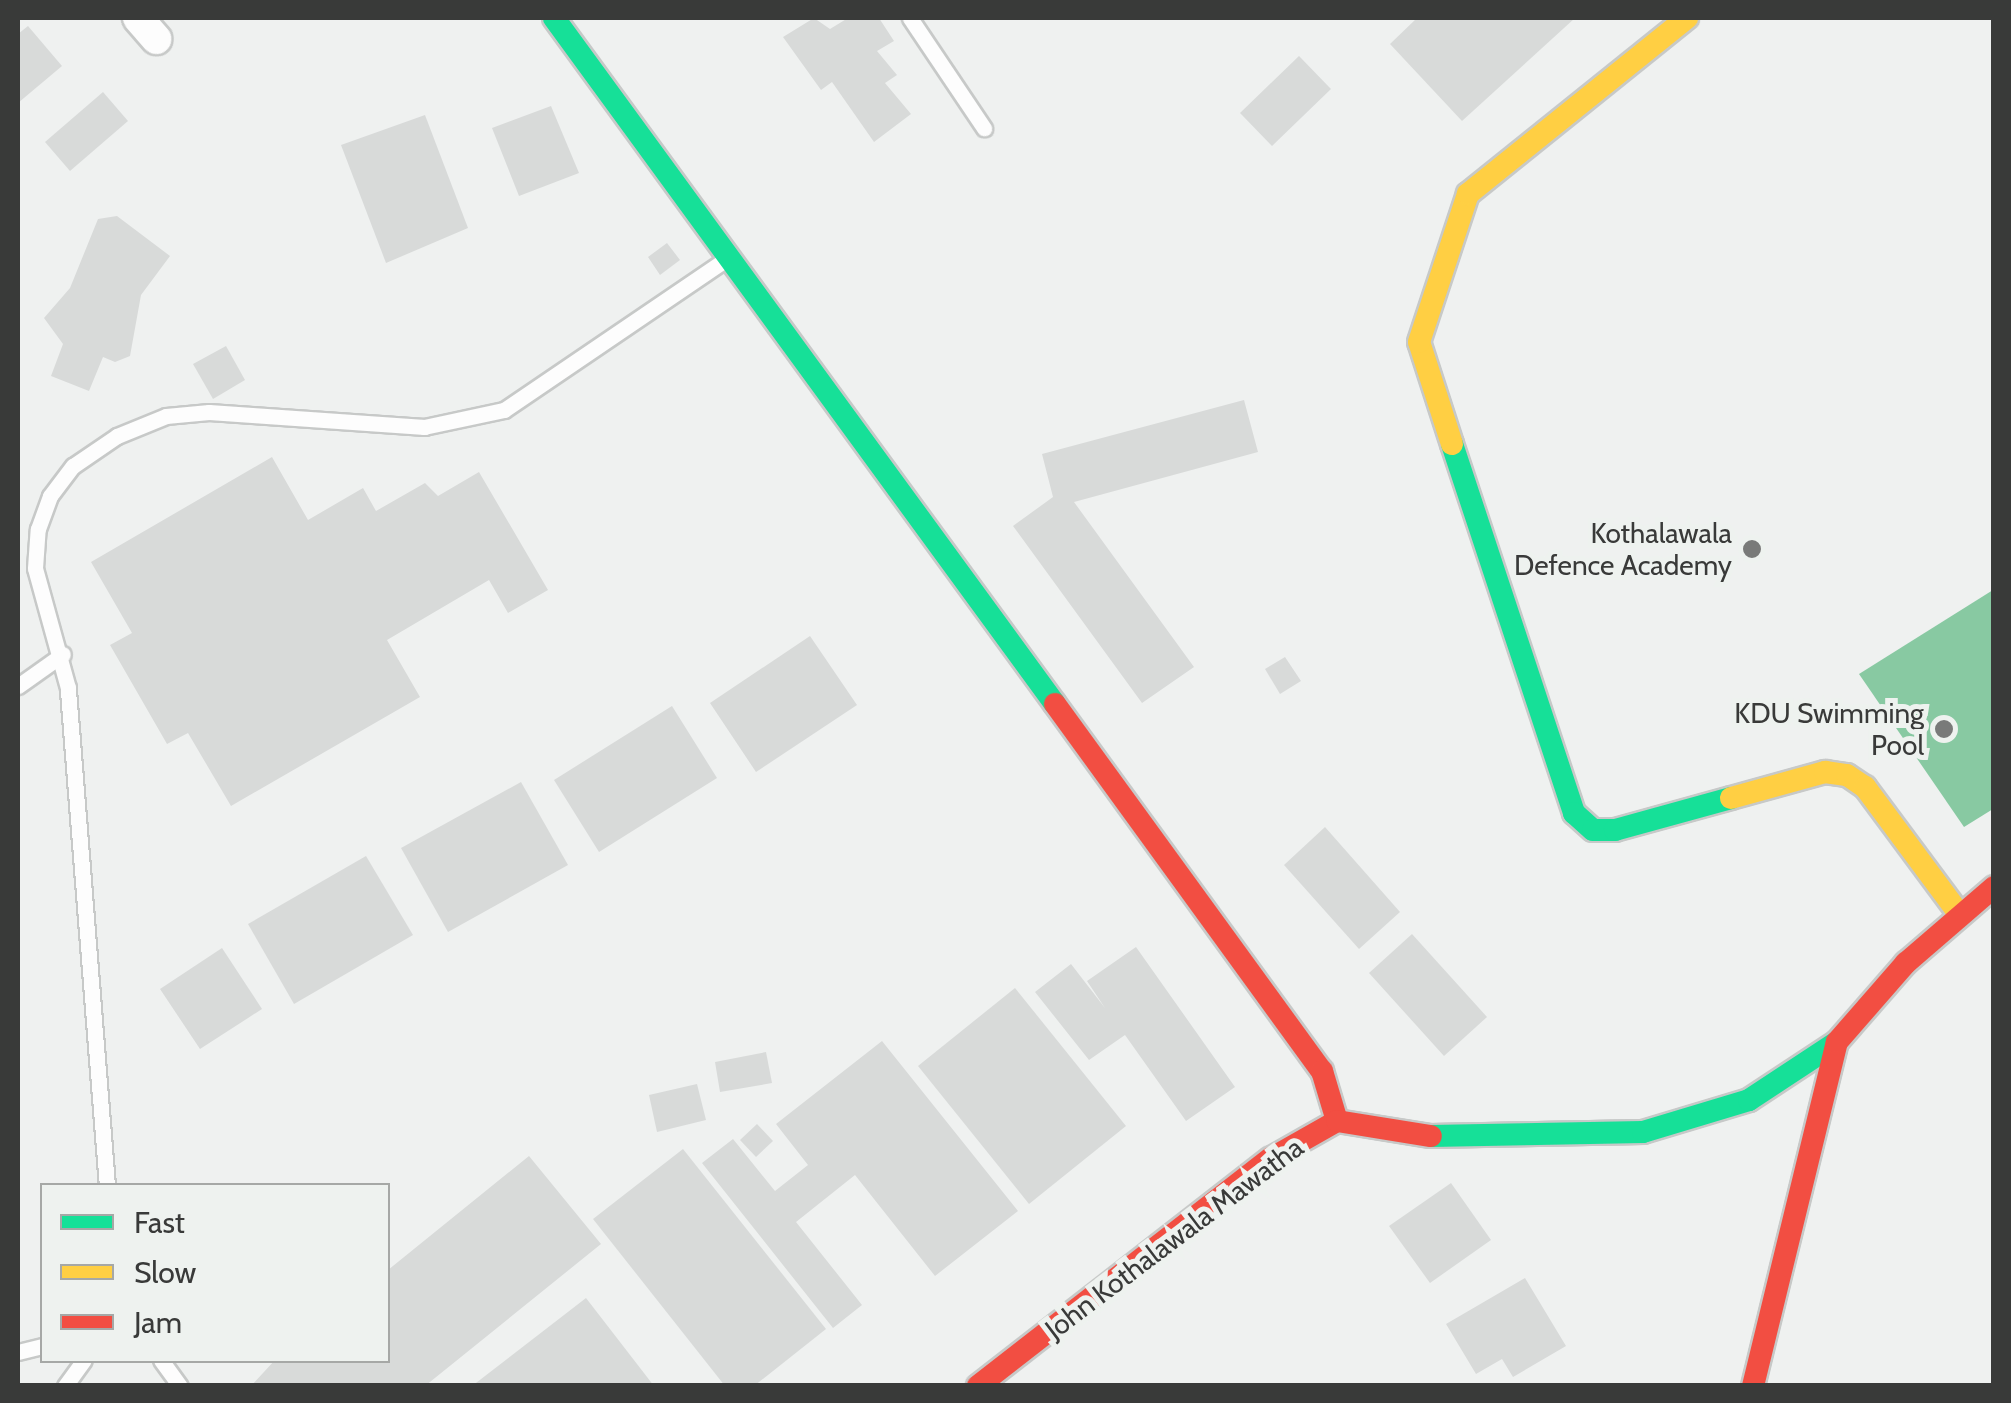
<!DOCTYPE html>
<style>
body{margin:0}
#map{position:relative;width:2011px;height:1403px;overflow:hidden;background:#eff1f0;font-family:Cabin,sans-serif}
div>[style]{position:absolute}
.water>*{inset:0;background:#88c9a2}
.building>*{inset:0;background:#d8dad9}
.roads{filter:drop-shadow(2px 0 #c7c9c8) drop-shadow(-2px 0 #c7c9c8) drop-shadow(0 2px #c7c9c8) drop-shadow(0 -2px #c7c9c8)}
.lane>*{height:15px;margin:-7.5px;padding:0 7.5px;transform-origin:7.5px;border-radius:7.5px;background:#fdfdfd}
.street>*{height:30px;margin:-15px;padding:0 15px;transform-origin:15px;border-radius:15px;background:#fdfdfd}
.fast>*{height:22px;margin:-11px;padding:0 11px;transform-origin:11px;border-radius:11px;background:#16e098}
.slow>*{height:22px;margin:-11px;padding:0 11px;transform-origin:11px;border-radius:11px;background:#ffcf43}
.jam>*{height:22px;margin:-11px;padding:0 11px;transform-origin:11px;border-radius:11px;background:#f24e42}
.dots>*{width:28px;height:28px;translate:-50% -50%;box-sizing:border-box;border:5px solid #eef2ef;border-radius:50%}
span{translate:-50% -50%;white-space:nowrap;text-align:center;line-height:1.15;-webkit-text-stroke:10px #eef2ef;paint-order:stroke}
.poi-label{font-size:28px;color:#393a39}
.right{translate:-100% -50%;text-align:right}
.street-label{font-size:28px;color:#393a39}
.frame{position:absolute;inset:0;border:20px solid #393a39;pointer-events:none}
.legend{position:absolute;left:40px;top:1183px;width:350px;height:180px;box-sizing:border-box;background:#eef2ef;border:2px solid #a6a8a6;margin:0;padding:12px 18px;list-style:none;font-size:30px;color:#393a39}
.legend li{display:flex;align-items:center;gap:20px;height:50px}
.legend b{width:50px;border:2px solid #a6a8a6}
</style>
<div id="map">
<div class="water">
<div style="clip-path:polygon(1993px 590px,1993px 809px,1964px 827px,1859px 674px)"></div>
</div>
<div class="building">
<div style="clip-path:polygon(814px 18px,830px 29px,848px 18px,879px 18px,894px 41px,877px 51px,897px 75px,885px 83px,911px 114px,874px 142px,832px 82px,821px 90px,783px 37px)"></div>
<div style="clip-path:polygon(1417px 18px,1575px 18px,1462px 121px,1390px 44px)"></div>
<div style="clip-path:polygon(28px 26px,62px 66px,18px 103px,18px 34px)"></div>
<div style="clip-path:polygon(1299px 56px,1331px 89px,1272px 146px,1240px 113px)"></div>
<div style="clip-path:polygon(103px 92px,128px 121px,70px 171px,45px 142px)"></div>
<div style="clip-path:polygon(551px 106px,579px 173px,519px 196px,492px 128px)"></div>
<div style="clip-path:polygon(425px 115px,468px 228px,386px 263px,341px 145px)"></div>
<div style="clip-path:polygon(117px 216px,170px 256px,141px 295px,130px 356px,115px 362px,103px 357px,89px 391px,51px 376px,63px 344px,44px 318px,70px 288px,98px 219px)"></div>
<div style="clip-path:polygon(667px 243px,680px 260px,660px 275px,648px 257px)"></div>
<div style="clip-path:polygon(226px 346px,245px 380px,213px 399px,193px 364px)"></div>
<div style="clip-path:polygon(1244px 400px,1258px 452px,1074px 502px,1194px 667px,1142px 703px,1013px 526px,1053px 497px,1042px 454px)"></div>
<div style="clip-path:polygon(272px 457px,308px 520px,363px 488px,376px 511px,425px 483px,438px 496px,479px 472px,548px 590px,508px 613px,489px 580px,387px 640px,420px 697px,231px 806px,188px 733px,167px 744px,110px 645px,132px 633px,91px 562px)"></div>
<div style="clip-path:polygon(810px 636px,857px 705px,756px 772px,710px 703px)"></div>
<div style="clip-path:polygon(1285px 657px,1301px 681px,1280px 694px,1265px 669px)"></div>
<div style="clip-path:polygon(672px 706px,717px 778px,599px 852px,554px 780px)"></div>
<div style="clip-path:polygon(521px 782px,568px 865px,448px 932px,401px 848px)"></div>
<div style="clip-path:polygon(1325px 827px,1400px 912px,1359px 949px,1284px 865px)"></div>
<div style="clip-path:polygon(366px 856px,413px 935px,294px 1004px,248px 924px)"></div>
<div style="clip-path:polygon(1412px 934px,1487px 1017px,1444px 1056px,1369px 973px)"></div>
<div style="clip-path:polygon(1136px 947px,1235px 1087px,1186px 1121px,1125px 1035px,1089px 1060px,1035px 992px,1071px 964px,1105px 1008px,1087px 981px)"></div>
<div style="clip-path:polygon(222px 948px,262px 1009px,200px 1049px,160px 989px)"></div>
<div style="clip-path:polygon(1015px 988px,1126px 1126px,1029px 1204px,918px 1066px)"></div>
<div style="clip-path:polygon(882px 1041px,1018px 1211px,935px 1276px,855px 1175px,796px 1222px,862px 1305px,833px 1328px,702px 1163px,733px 1139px,775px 1191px,808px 1165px,776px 1124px)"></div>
<div style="clip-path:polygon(766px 1052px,772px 1083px,720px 1092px,715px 1062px)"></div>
<div style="clip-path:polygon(697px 1084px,706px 1120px,657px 1132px,649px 1095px)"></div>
<div style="clip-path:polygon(757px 1124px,773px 1141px,756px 1157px,740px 1140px)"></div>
<div style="clip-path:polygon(683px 1149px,826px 1329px,754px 1386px,725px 1386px,593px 1219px)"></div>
<div style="clip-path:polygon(529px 1156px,601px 1244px,425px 1386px,251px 1386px,275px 1360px,388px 1360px,388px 1270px)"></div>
<div style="clip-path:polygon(1451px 1183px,1491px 1240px,1430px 1283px,1389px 1226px)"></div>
<div style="clip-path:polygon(1525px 1278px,1566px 1346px,1513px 1377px,1502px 1359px,1476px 1374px,1446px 1324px)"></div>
<div style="clip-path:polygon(586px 1298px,654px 1386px,472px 1386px)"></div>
</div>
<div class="roads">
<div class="lane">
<div style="left:910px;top:18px;width:133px;rotate:56.1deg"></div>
<div style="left:18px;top:686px;width:55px;rotate:-35.4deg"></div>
<div style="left:107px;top:1186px;width:500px;rotate:-94.5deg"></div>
<div style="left:68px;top:688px;width:124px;rotate:-105.4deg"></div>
<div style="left:35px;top:568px;width:39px;rotate:-86deg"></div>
<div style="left:38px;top:529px;width:35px;rotate:-70deg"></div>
<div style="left:50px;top:496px;width:38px;rotate:-53deg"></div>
<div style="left:73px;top:466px;width:53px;rotate:-34.3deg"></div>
<div style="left:117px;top:436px;width:53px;rotate:-22.2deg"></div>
<div style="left:166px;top:416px;width:43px;rotate:-5.3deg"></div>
<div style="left:209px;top:412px;width:216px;rotate:4deg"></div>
<div style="left:424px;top:427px;width:82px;rotate:-12deg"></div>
<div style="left:504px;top:410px;width:267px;rotate:-34.2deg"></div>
<div style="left:18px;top:1352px;width:25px;rotate:-14deg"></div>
<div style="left:161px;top:1360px;width:32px;rotate:54deg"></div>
<div style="left:65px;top:1386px;width:32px;rotate:-54deg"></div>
</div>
<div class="street">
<div style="left:138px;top:18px;width:28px;rotate:49deg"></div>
</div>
<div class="fast">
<div style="left:554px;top:18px;width:849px;rotate:53.86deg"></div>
<div style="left:1452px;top:444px;width:389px;rotate:71.7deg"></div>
<div style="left:1574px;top:813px;width:25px;rotate:42deg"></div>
<div style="left:1593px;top:830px;width:22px"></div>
<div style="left:1615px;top:830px;width:120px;rotate:-15.4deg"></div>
<div style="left:1431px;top:1136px;width:212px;rotate:-1.1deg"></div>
<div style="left:1643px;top:1132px;width:111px;rotate:-16.8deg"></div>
<div style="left:1749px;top:1100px;width:105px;rotate:-33.4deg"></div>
</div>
<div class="slow">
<div style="left:1452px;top:444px;width:107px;rotate:-107.9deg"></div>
<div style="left:1419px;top:342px;width:156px;rotate:-71.7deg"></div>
<div style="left:1468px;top:194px;width:281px;rotate:-38.8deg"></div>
<div style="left:1731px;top:798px;width:98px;rotate:-15.5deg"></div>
<div style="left:1825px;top:772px;width:22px;rotate:8deg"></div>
<div style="left:1847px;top:775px;width:22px;rotate:34deg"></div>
<div style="left:1865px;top:787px;width:156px;rotate:53.4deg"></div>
</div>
<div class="jam">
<div style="left:1055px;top:704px;width:454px;rotate:54deg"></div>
<div style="left:1322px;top:1071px;width:52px;rotate:73.3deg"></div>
<div style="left:978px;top:1386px;width:370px;rotate:-37.9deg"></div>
<div style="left:1270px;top:1159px;width:77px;rotate:-29.6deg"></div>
<div style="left:1337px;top:1121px;width:95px;rotate:9.1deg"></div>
<div style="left:1753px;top:1386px;width:354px;rotate:-76.3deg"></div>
<div style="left:1837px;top:1042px;width:105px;rotate:-48.9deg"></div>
<div style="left:1906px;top:963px;width:116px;rotate:-40.8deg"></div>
</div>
</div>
<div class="dots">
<div style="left:1752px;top:549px;background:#797a79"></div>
<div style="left:1944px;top:729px;background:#797a79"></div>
</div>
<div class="poi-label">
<span class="right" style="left:1732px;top:549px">Kothalawala<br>Defence Academy</span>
<span class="right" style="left:1924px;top:729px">KDU Swimming<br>Pool</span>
</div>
<div class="street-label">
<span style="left:1174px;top:1238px;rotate:-37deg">John Kothalawala Mawatha</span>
</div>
<div class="frame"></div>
<ul class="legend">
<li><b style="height:12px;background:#16e098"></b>Fast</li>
<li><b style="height:12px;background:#ffcf43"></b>Slow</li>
<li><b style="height:12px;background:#f24e42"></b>Jam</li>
</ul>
</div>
